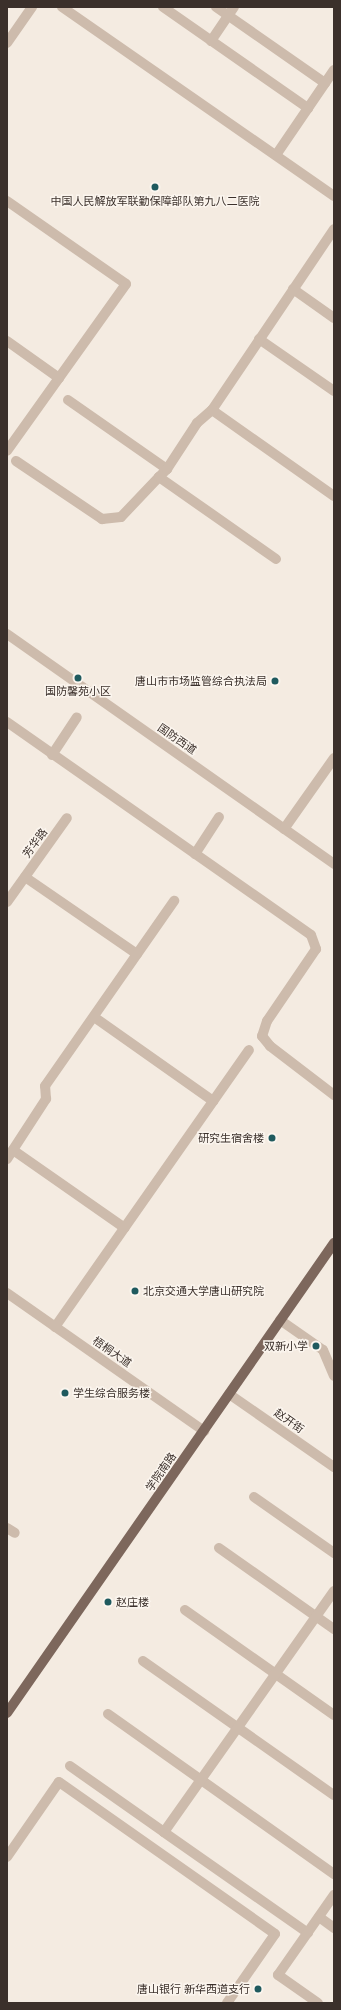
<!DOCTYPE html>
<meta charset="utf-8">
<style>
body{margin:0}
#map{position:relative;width:341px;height:2010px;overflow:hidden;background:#f4ebe1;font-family:Quicksand,"Noto Sans SC",sans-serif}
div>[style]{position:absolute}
.minor>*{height:10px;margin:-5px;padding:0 5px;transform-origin:5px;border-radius:5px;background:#cdbbac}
.major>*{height:10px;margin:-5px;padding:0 5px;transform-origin:5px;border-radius:5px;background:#7d675c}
.dots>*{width:11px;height:11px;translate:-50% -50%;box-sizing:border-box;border:2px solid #fbf5ee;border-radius:50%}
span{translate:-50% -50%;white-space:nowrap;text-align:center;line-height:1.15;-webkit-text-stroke:3px #fbf5ee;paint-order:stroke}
.poi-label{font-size:11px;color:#3b302b}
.right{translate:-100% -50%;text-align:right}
.left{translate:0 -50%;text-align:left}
.street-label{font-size:11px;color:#3b302b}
.frame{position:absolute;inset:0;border:8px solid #3b302b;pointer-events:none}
</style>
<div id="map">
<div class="minor">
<div style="left:62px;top:7px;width:331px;rotate:34.8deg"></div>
<div style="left:163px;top:7px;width:177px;rotate:34.9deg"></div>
<div style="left:216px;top:7px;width:133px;rotate:34.9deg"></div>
<div style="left:211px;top:41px;width:41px;rotate:-55.9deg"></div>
<div style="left:7px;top:43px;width:44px;rotate:-55.2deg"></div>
<div style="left:276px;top:155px;width:103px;rotate:-55.7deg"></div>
<div style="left:7px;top:201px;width:145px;rotate:34.9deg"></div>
<div style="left:126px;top:284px;width:205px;rotate:125.5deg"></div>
<div style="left:293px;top:289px;width:50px;rotate:35.3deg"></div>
<div style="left:259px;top:339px;width:91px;rotate:34.7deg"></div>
<div style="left:7px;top:341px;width:64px;rotate:35.4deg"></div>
<div style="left:68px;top:400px;width:121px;rotate:34.9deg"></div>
<div style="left:212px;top:410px;width:218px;rotate:-56deg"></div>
<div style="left:16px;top:461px;width:104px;rotate:34deg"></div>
<div style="left:102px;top:519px;width:19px;rotate:-6deg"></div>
<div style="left:121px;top:517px;width:55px;rotate:-46.5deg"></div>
<div style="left:276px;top:559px;width:143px;rotate:-145deg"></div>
<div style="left:159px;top:477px;width:11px;rotate:-45deg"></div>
<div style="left:167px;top:469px;width:55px;rotate:-56.9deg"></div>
<div style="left:197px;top:423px;width:20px;rotate:-41deg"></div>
<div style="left:212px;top:410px;width:149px;rotate:35.2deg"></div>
<div style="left:7px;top:634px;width:400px;rotate:35.1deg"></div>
<div style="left:7px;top:722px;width:371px;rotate:35deg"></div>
<div style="left:311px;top:935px;width:15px;rotate:70deg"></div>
<div style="left:316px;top:949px;width:87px;rotate:124.2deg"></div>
<div style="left:267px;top:1021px;width:16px;rotate:108deg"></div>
<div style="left:262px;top:1036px;width:13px;rotate:51deg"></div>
<div style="left:270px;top:1046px;width:81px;rotate:37.4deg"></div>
<div style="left:52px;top:755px;width:45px;rotate:-56.7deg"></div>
<div style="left:284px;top:829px;width:87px;rotate:-54.8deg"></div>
<div style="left:195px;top:854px;width:44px;rotate:-57deg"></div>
<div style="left:25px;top:877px;width:136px;rotate:34.5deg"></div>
<div style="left:7px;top:902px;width:103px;rotate:-54.5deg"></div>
<div style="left:94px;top:1017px;width:146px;rotate:35.2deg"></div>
<div style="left:13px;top:1150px;width:136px;rotate:34.9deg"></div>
<div style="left:7px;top:1159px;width:72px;rotate:-57deg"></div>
<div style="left:46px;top:1099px;width:13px;rotate:-94deg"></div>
<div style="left:45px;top:1086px;width:226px;rotate:-55.1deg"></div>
<div style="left:7px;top:1293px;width:241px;rotate:35deg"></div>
<div style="left:280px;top:1320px;width:52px;rotate:34.9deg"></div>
<div style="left:323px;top:1350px;width:28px;rotate:67deg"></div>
<div style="left:55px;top:1327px;width:338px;rotate:-55deg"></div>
<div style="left:229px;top:1394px;width:128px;rotate:34.8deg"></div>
<div style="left:254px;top:1497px;width:98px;rotate:35deg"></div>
<div style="left:7px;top:1528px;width:9px;rotate:32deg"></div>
<div style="left:219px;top:1548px;width:141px;rotate:35.2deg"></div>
<div style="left:185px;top:1610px;width:182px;rotate:35.2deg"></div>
<div style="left:143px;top:1661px;width:233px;rotate:35.1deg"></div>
<div style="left:108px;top:1714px;width:277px;rotate:35.3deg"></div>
<div style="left:70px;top:1766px;width:115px;rotate:35.1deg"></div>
<div style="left:7px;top:1857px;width:91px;rotate:-55.3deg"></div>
<div style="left:59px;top:1782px;width:264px;rotate:35.1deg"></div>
<div style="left:275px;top:1934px;width:84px;rotate:124.8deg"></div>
<div style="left:319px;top:1917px;width:19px;rotate:36deg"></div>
<div style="left:308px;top:1933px;width:176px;rotate:-145deg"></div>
<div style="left:164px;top:1832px;width:295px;rotate:-54.8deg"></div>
<div style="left:318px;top:2003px;width:49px;rotate:-145deg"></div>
<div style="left:278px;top:1975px;width:98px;rotate:-55deg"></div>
</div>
<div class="major">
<div style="left:7px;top:1713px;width:573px;rotate:-55.17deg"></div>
</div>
<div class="dots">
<div style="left:155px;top:187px;background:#1f5a5e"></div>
<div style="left:78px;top:678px;background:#1f5a5e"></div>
<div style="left:275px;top:681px;background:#1f5a5e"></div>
<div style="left:272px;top:1138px;background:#1f5a5e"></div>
<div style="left:135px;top:1291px;background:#1f5a5e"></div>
<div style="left:316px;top:1346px;background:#1f5a5e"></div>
<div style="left:65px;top:1393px;background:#1f5a5e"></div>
<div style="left:108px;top:1602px;background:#1f5a5e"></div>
<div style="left:258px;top:1989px;background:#1f5a5e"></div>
</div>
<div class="poi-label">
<span style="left:155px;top:201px">中国人民解放军联勤保障部队第九八二医院</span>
<span class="right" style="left:267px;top:681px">唐山市市场监管综合执法局</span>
<span style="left:78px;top:691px">国防馨苑小区</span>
<span class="right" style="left:264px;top:1138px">研究生宿舍楼</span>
<span class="left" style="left:143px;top:1291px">北京交通大学唐山研究院</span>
<span class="right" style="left:308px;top:1346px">双新小学</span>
<span class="left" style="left:73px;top:1393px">学生综合服务楼</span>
<span class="left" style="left:116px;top:1602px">赵庄楼</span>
<span class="right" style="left:250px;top:1989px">唐山银行 新华西道支行</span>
</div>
<div class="street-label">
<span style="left:177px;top:739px;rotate:35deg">国防西道</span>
<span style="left:35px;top:843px;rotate:-54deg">芳华路</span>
<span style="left:112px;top:1352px;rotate:35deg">梧桐大道</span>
<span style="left:289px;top:1421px;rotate:35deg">赵开街</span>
<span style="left:161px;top:1472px;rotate:-55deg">学院南路</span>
</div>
<div class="frame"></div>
</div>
